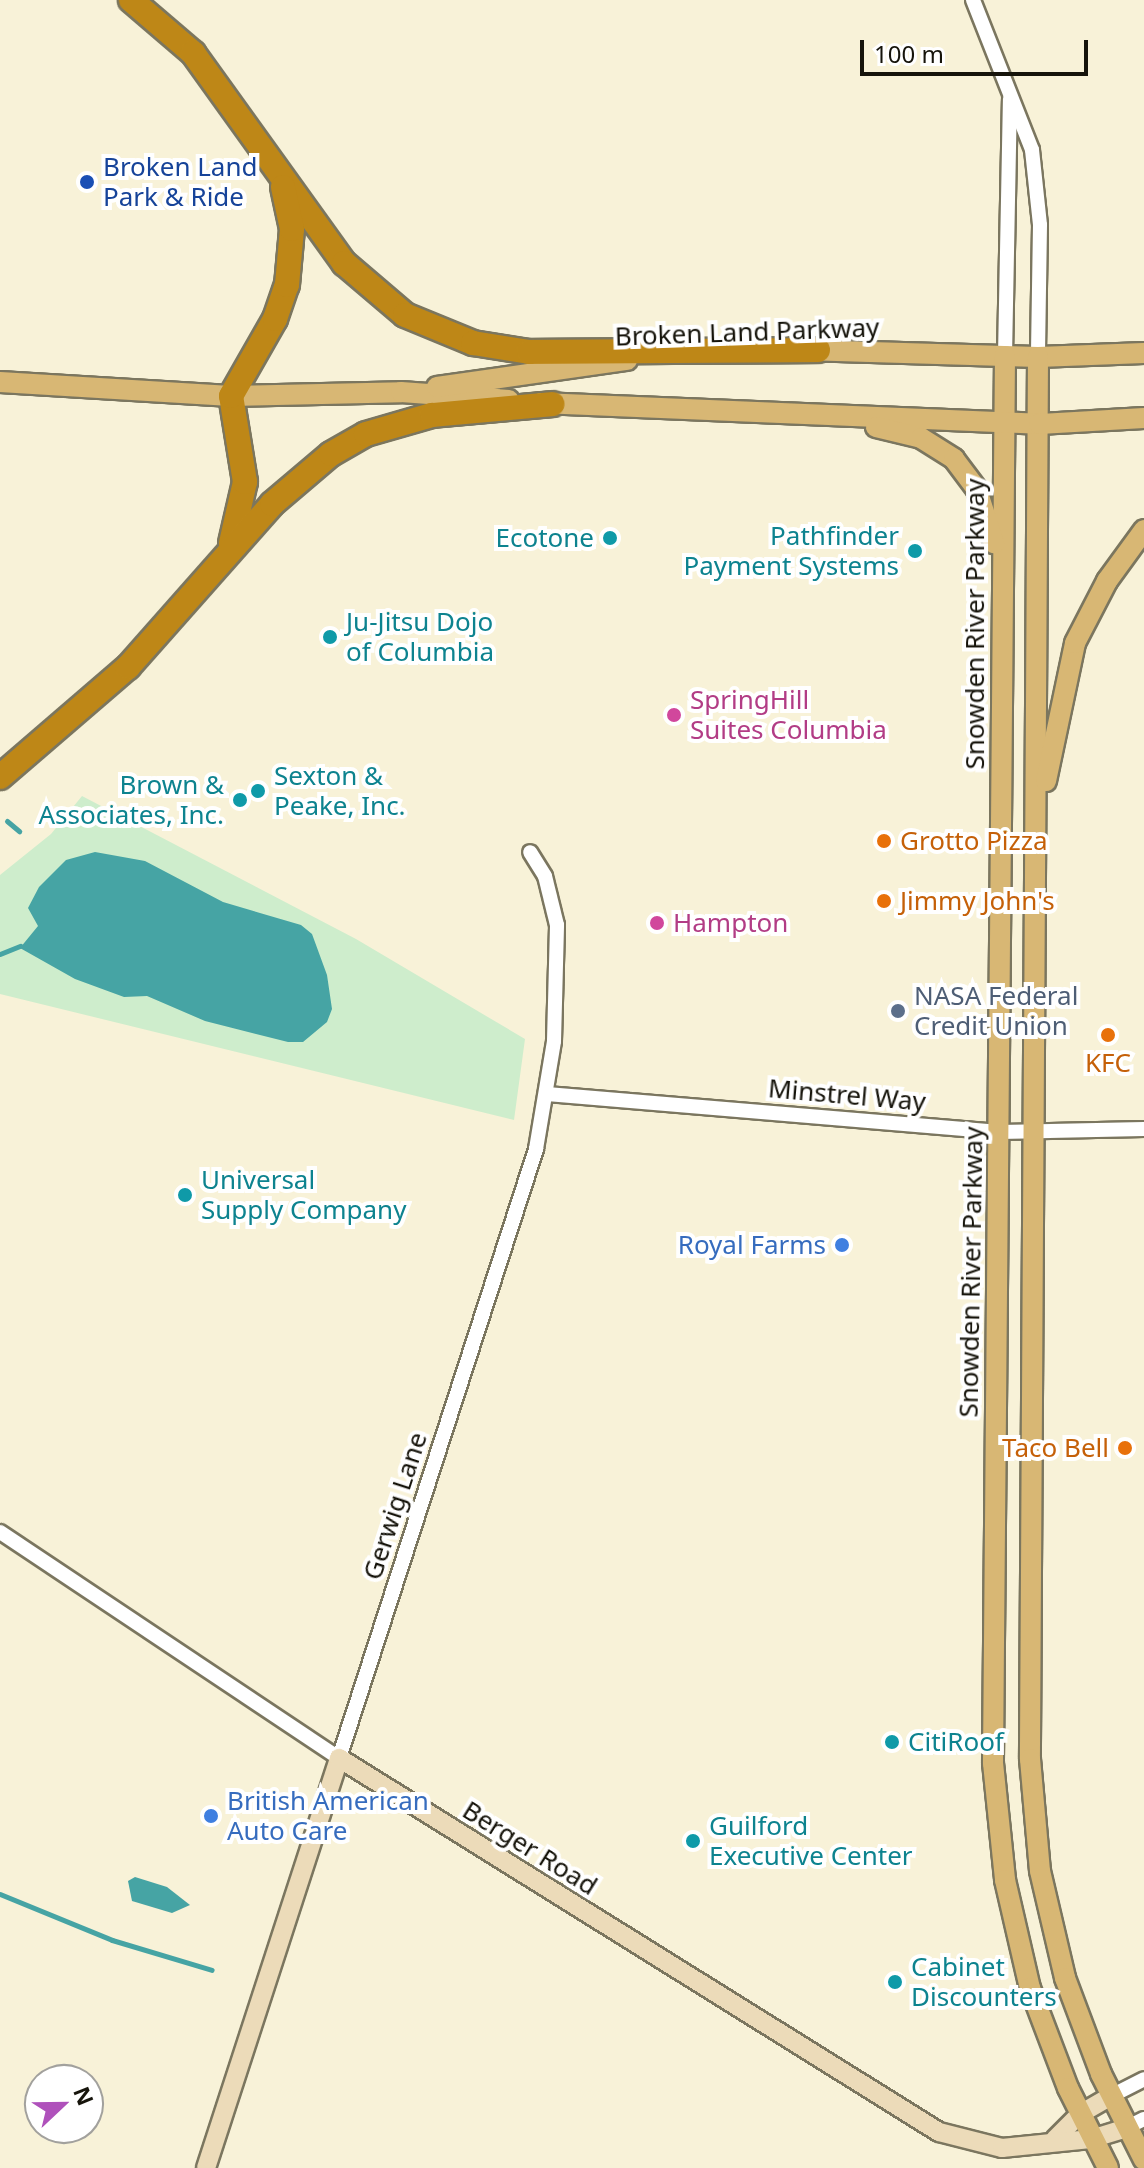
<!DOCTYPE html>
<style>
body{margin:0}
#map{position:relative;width:1144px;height:2168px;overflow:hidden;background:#f8f2d8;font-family:"Noto Sans",sans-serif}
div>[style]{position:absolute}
.green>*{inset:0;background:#ceedcc}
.water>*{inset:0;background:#46a4a4}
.stream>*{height:5px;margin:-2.5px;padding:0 2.5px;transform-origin:2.5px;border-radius:2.5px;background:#46a4a4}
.roads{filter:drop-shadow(2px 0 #7b765f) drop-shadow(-2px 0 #7b765f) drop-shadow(0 2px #7b765f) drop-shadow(0 -2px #7b765f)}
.street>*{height:14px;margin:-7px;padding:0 7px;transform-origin:7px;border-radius:7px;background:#fff}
.secondary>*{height:18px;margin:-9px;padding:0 9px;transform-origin:9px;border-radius:9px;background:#ecdbb9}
.primary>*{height:20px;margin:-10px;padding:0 10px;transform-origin:10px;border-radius:10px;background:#d8b774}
.highway>*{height:24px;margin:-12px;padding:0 12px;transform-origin:12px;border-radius:12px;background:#be8717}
.dots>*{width:22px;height:22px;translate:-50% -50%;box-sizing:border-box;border:4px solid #fff;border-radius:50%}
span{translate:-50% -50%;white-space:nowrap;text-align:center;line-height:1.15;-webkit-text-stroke:8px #fff;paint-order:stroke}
.transit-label{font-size:26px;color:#164399}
.left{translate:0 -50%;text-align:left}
.street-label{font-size:26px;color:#16140b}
.culture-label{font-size:26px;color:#0d838f}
.right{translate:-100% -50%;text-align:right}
.hotel-label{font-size:26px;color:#b23c85}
.food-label{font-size:26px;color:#c56008}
.service-label{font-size:26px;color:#4e5e75}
.shop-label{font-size:26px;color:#366cbe}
.north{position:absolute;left:24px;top:2064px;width:80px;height:80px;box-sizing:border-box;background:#fff;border:2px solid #a2a19d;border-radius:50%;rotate:68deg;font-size:22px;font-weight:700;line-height:32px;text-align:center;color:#16140b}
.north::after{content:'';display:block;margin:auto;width:28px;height:36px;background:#af51bb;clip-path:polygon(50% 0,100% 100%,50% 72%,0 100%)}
.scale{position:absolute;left:860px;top:40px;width:228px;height:36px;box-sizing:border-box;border:4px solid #16140b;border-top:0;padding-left:10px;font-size:24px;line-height:28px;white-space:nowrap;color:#16140b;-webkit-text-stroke:6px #fff;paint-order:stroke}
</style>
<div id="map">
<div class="green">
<div style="clip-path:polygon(82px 796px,356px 939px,525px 1039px,514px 1120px,0 994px,0 875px,51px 834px)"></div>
</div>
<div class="water">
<div style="clip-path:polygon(95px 852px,145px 861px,223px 902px,301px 925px,312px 934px,327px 975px,332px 1009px,327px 1022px,303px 1042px,288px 1042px,205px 1021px,147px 996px,124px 997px,75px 979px,20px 948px,38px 926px,28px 908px,39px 887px,66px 860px)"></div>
<div style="clip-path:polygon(135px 1877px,167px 1887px,190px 1905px,172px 1913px,132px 1901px,128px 1881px)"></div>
</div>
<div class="stream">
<div style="left:7px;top:821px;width:16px;rotate:40deg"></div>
<div style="left:0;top:954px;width:22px;rotate:-22deg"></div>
<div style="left:0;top:1894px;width:121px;rotate:22.3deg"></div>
<div style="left:112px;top:1940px;width:104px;rotate:16.7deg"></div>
</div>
<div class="roads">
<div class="street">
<div style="left:973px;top:0;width:161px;rotate:68.5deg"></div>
<div style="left:1032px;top:150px;width:75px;rotate:83.9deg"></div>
<div style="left:1040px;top:225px;width:132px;rotate:90.9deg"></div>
<div style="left:1005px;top:356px;width:257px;rotate:-88.9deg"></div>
<div style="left:547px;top:1094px;width:454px;rotate:4.8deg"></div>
<div style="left:999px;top:1132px;width:145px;rotate:-1.2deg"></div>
<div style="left:0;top:1532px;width:407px;rotate:33.7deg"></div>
<div style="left:339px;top:1758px;width:640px;rotate:-72.07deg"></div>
<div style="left:536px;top:1149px;width:109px;rotate:-80.5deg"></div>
<div style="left:554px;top:1041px;width:116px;rotate:-88.5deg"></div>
<div style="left:557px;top:925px;width:50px;rotate:-103.8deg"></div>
<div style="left:545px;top:876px;width:28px;rotate:-122deg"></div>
<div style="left:1111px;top:2096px;width:37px;rotate:-27deg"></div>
<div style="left:1126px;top:2128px;width:20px;rotate:-27deg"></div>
</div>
<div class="secondary">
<div style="left:1055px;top:2139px;width:35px;rotate:-45deg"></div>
<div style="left:1080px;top:2114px;width:36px;rotate:-30deg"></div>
<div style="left:206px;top:2168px;width:431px;rotate:-72deg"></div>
<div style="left:339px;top:1758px;width:707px;rotate:31.94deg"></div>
<div style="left:939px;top:2132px;width:65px;rotate:14.3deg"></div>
<div style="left:1002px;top:2148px;width:89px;rotate:-5.8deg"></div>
<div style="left:1091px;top:2139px;width:37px;rotate:-17deg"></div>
</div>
<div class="primary">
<div style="left:803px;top:350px;width:235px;rotate:1.7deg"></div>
<div style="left:1038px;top:357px;width:106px;rotate:-2.2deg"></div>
<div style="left:1005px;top:356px;width:1407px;rotate:90.49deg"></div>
<div style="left:993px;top:1763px;width:118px;rotate:84.1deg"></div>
<div style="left:1005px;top:1880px;width:111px;rotate:77deg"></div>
<div style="left:1030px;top:1988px;width:107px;rotate:69.2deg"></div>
<div style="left:1068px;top:2088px;width:89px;rotate:63.4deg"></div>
<div style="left:1038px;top:357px;width:1402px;rotate:90.33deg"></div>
<div style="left:1030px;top:1759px;width:112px;rotate:84.9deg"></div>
<div style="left:1040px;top:1871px;width:110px;rotate:76.8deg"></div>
<div style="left:1065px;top:1978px;width:103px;rotate:69.4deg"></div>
<div style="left:1101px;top:2074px;width:96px;rotate:63.4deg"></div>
<div style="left:0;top:382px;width:231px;rotate:3.5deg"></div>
<div style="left:231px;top:396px;width:170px;rotate:-1.3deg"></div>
<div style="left:401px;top:392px;width:108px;rotate:4.2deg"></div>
<div style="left:437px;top:387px;width:192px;rotate:-8.1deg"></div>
<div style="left:541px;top:403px;width:498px;rotate:2.4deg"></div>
<div style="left:1039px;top:424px;width:105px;rotate:-3.3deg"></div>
<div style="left:876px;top:427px;width:46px;rotate:13.7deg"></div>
<div style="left:921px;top:438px;width:39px;rotate:32deg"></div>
<div style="left:954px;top:459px;width:39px;rotate:53deg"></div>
<div style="left:977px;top:490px;width:56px;rotate:72.2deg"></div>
<div style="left:1046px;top:781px;width:141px;rotate:-78.1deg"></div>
<div style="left:1075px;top:643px;width:70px;rotate:-62.7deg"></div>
<div style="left:1107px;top:581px;width:63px;rotate:-54deg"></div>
</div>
<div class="highway">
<div style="left:131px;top:0;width:82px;rotate:40.5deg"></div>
<div style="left:193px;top:53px;width:259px;rotate:54.3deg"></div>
<div style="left:344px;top:263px;width:80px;rotate:40.4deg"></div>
<div style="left:405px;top:315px;width:74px;rotate:22.4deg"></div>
<div style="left:473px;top:343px;width:57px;rotate:9.1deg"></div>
<div style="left:529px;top:352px;width:289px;rotate:-0.4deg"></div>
<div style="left:231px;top:543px;width:63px;rotate:-77.1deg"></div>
<div style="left:245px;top:482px;width:87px;rotate:-99.2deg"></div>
<div style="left:231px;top:396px;width:89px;rotate:-60.3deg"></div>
<div style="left:275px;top:319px;width:36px;rotate:-71deg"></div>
<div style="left:287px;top:285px;width:56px;rotate:-84.9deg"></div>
<div style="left:292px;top:229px;width:43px;rotate:-102.1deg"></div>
<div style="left:0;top:777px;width:169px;rotate:-40.7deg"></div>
<div style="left:128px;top:667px;width:217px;rotate:-48.5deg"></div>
<div style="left:272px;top:504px;width:77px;rotate:-40.3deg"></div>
<div style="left:331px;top:454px;width:40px;rotate:-29.7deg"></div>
<div style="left:366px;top:434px;width:69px;rotate:-16.1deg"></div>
<div style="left:432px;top:415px;width:121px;rotate:-5.2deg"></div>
</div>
</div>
<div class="dots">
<div style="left:87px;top:182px;background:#1a4fb4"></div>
<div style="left:610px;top:538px;background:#0f9aa8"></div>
<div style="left:915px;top:551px;background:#0f9aa8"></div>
<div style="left:330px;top:637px;background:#0f9aa8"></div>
<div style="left:674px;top:715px;background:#d1479c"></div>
<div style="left:258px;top:791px;background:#0f9aa8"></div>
<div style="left:240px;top:800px;background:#0f9aa8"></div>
<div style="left:884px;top:841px;background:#e8710a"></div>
<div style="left:884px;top:901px;background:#e8710a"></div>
<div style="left:657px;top:923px;background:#d1479c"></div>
<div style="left:898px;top:1011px;background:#5c6f8a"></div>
<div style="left:1108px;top:1035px;background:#e8710a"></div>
<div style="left:185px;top:1195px;background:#0f9aa8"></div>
<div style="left:842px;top:1245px;background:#3f7fe0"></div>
<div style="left:1125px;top:1448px;background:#e8710a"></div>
<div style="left:892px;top:1742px;background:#0f9aa8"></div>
<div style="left:211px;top:1816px;background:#3f7fe0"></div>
<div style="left:693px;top:1841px;background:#0f9aa8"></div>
<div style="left:895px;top:1982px;background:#0f9aa8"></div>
</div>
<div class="transit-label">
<span class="left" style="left:103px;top:182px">Broken Land<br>Park &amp; Ride</span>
</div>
<div class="street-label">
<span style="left:747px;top:332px;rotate:-2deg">Broken Land Parkway</span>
<span style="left:975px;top:624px;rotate:-90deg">Snowden River Parkway</span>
<span style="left:847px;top:1095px;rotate:5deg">Minstrel Way</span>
<span style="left:971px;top:1272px;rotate:-89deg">Snowden River Parkway</span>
<span style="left:395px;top:1506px;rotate:-72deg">Gerwig Lane</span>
<span style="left:530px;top:1848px;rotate:32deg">Berger Road</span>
</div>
<div class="culture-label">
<span class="right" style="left:899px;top:551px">Pathfinder<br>Payment Systems</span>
<span class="right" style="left:594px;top:538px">Ecotone</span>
<span class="left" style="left:346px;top:637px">Ju-Jitsu Dojo<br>of Columbia</span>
<span class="left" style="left:274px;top:791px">Sexton &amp;<br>Peake, Inc.</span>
<span class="right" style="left:224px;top:800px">Brown &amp;<br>Associates, Inc.</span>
<span class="left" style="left:201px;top:1195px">Universal<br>Supply Company</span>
<span class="left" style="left:908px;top:1742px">CitiRoof</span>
<span class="left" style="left:709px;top:1841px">Guilford<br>Executive Center</span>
<span class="left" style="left:911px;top:1982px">Cabinet<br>Discounters</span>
</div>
<div class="hotel-label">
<span class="left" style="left:690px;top:715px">SpringHill<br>Suites Columbia</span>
<span class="left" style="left:673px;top:923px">Hampton</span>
</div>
<div class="food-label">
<span class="left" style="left:900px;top:841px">Grotto Pizza</span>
<span class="left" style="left:900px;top:901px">Jimmy John's</span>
<span style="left:1108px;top:1063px">KFC</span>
<span class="right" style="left:1109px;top:1448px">Taco Bell</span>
</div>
<div class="service-label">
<span class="left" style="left:914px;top:1011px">NASA Federal<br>Credit Union</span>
</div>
<div class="shop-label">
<span class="right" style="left:826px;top:1245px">Royal Farms</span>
<span class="left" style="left:227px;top:1816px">British American<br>Auto Care</span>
</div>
<div class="north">N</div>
<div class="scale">100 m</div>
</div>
